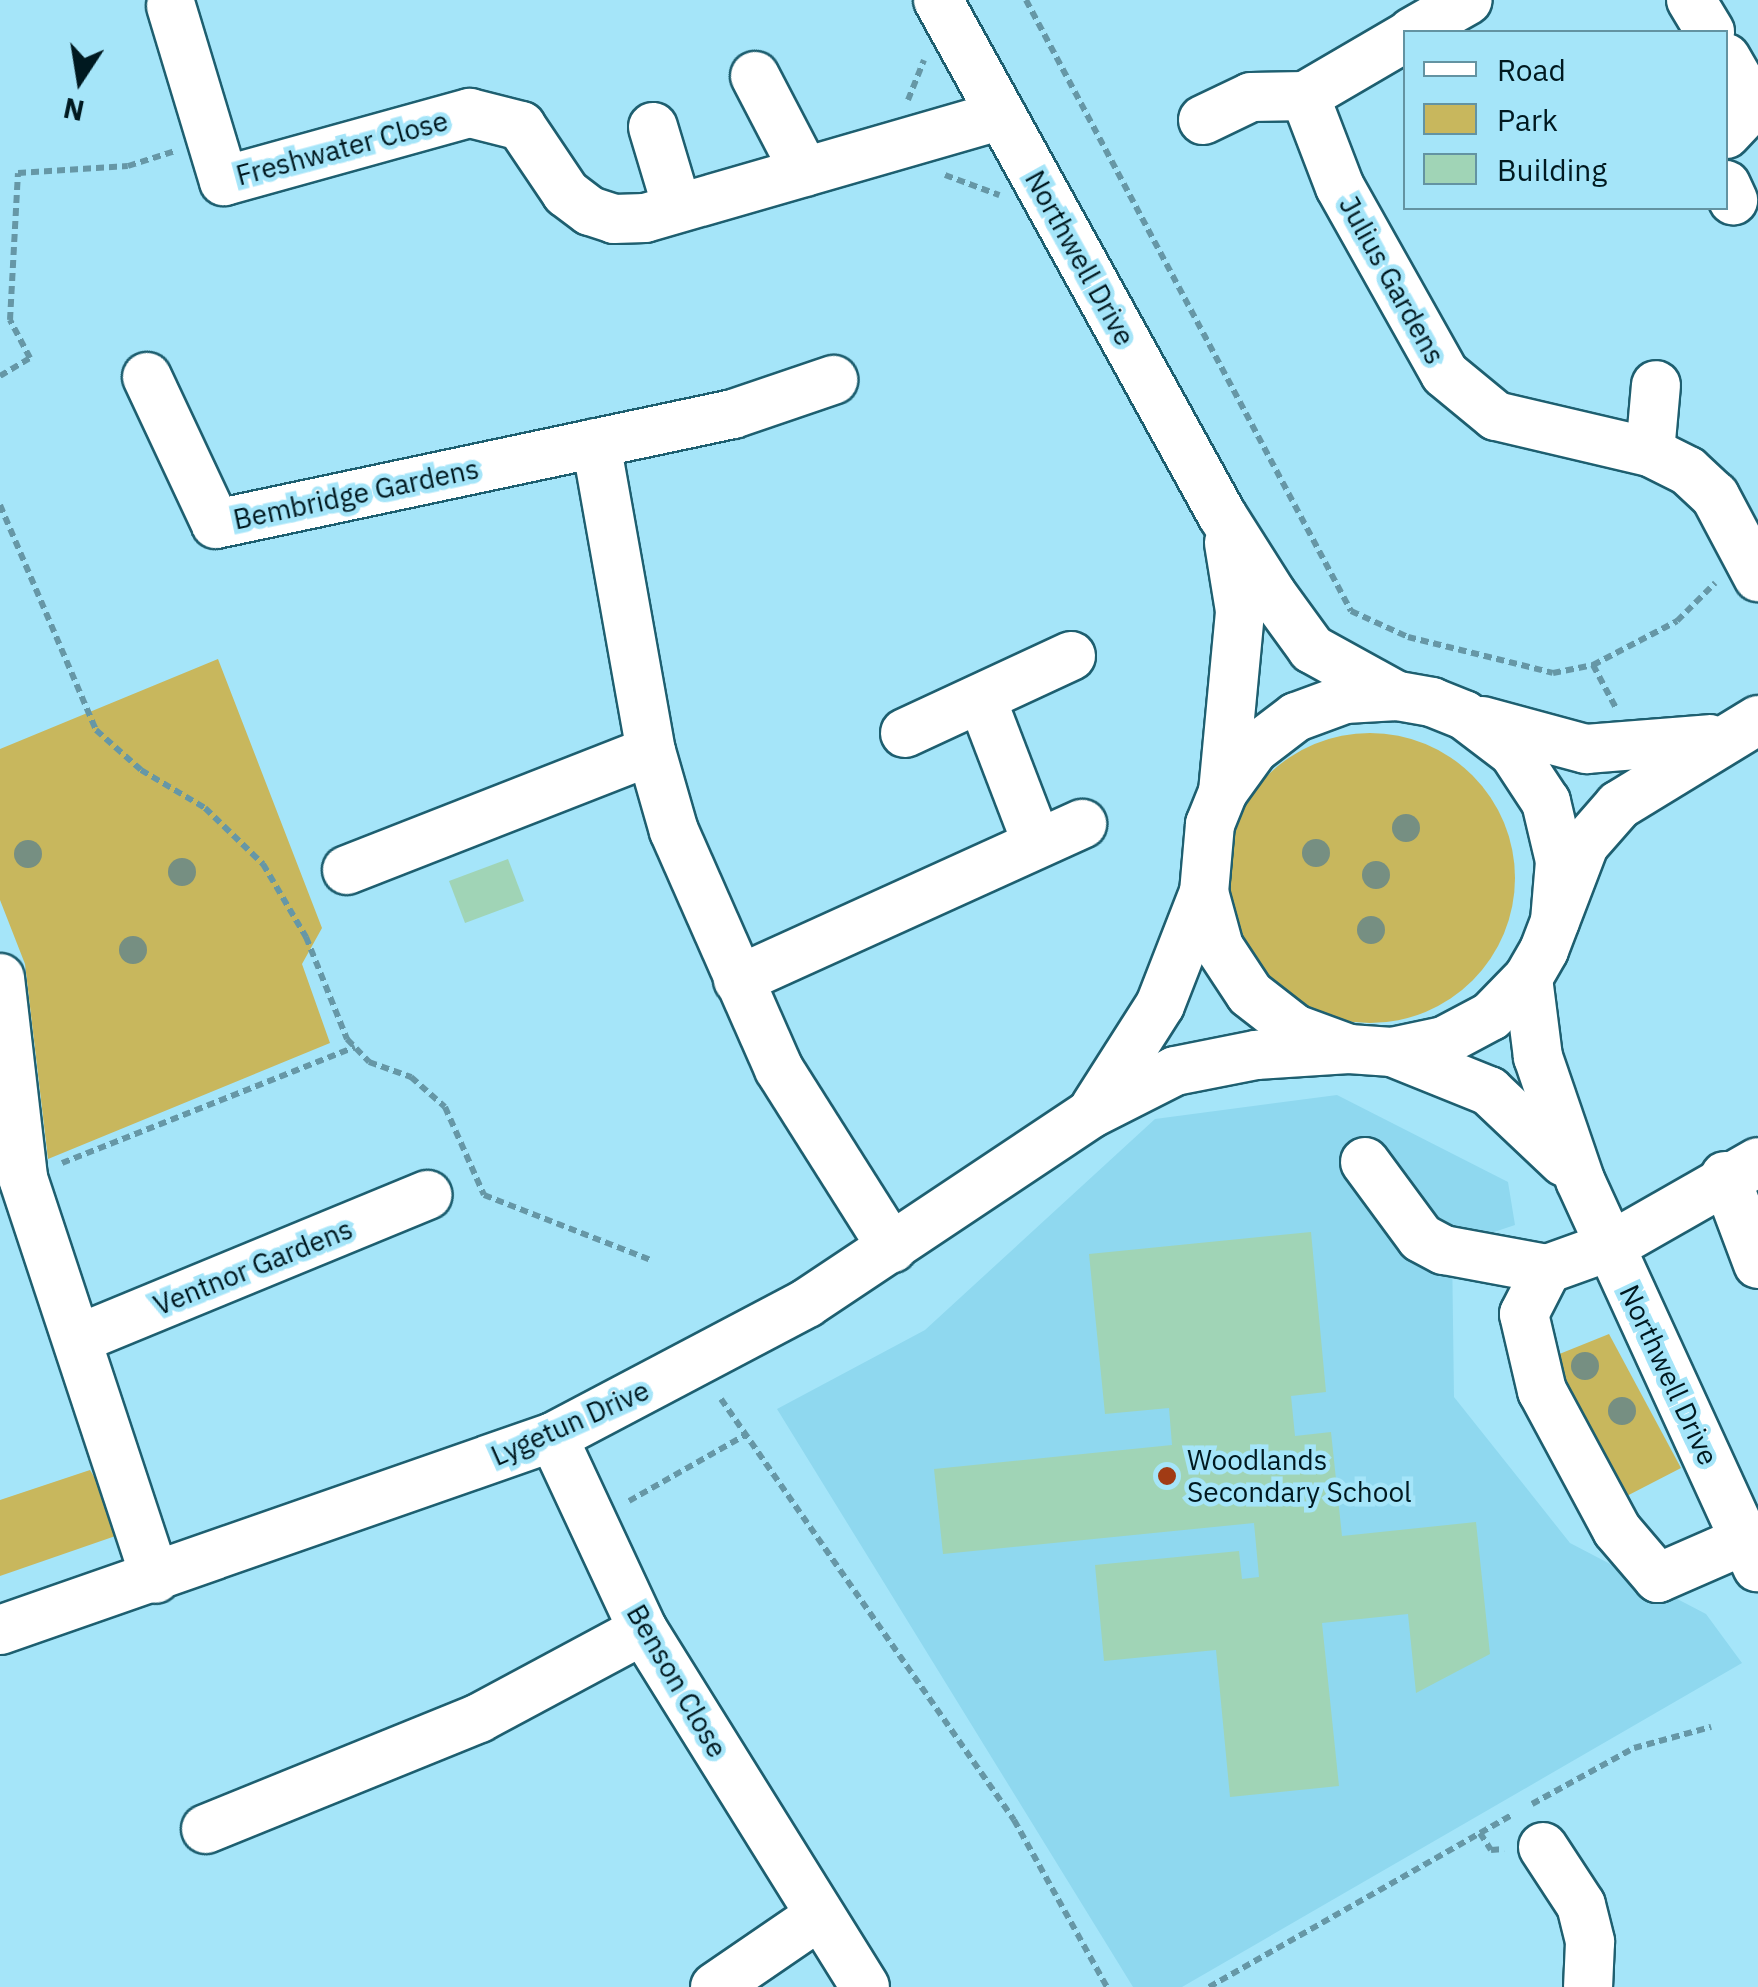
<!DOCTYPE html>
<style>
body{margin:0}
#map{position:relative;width:1758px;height:1987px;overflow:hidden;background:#a5e5f9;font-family:"IBM Plex Sans",sans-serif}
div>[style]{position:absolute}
.built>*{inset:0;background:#8fd8ef}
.green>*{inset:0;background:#c8b75d}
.round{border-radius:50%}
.building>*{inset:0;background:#a0d4b6}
.path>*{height:6px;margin-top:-3px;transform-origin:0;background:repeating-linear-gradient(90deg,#6697a6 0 8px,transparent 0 13px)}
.roads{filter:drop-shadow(2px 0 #1e5f70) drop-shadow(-2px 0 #1e5f70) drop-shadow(0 2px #1e5f70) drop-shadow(0 -2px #1e5f70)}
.minor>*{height:48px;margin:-24px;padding:0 24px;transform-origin:24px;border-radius:24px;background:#fff}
.trees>*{width:28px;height:28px;margin:-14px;border-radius:50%;background:#768f82}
.dots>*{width:28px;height:28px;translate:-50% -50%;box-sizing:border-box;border:5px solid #a5e5f9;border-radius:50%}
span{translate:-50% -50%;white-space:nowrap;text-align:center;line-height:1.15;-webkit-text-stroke:9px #a5e5f9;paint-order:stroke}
.street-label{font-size:28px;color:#001920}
.poi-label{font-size:28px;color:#001920}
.left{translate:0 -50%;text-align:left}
.legend{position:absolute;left:1403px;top:30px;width:325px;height:180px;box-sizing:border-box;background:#a5e5f9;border:2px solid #6393a2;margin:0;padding:12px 18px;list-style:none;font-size:30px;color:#001920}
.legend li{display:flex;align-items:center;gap:20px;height:50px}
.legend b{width:50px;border:2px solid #6393a2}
.north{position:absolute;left:30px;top:30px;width:100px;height:100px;-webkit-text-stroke:8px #a5e5f9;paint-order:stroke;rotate:192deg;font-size:28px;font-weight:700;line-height:40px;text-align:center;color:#001920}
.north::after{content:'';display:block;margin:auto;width:35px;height:45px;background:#001920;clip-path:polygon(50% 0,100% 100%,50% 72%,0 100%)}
</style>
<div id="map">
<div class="built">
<div style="clip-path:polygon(1337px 1095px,1508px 1182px,1515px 1225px,1452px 1246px,1454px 1397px,1570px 1543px,1706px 1614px,1742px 1663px,1182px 1987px,1133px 1987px,777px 1409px,925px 1330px,1155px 1119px)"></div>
</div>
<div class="green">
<div style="clip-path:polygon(218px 659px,322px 928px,302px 964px,330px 1043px,48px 1159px,25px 964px,0 900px,0 749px)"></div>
<div class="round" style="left:1225px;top:733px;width:290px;height:290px"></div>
<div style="clip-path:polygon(1609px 1334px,1681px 1468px,1619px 1500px,1547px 1359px)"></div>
<div style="clip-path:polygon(90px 1470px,127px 1532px,0 1576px,0 1500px)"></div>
</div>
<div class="building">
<div style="clip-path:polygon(508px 859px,524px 901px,465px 923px,449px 881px)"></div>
<div style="clip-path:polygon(1311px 1232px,1326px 1392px,1291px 1396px,1295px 1436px,1331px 1432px,1342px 1536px,1476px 1522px,1490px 1654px,1416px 1693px,1408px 1614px,1322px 1623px,1339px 1786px,1230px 1797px,1216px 1650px,1104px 1661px,1095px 1565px,1239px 1551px,1242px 1579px,1259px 1577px,1254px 1523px,943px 1554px,934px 1469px,1172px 1445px,1169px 1408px,1105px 1414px,1089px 1254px)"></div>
</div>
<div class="path">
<div style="left:1026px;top:0;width:692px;rotate:61.99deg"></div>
<div style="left:1351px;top:611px;width:63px;rotate:24.5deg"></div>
<div style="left:1408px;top:637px;width:149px;rotate:13.9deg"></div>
<div style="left:1553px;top:673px;width:41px;rotate:-11.3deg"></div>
<div style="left:1593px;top:665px;width:95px;rotate:-27.6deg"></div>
<div style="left:1677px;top:621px;width:54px;rotate:-45deg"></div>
<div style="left:908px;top:100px;width:43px;rotate:-68.2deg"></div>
<div style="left:945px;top:175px;width:58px;rotate:20.3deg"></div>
<div style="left:0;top:376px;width:35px;rotate:-31deg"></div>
<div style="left:30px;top:358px;width:43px;rotate:-117.8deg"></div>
<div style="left:10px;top:320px;width:147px;rotate:-86.9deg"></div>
<div style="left:18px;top:173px;width:110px;rotate:-3.6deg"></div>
<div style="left:128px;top:166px;width:49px;rotate:-17.7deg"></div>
<div style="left:0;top:505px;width:245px;rotate:66.9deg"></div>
<div style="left:96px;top:730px;width:60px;rotate:41.6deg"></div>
<div style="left:141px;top:770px;width:74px;rotate:30.7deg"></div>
<div style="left:205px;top:808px;width:81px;rotate:44deg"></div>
<div style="left:263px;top:864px;width:85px;rotate:59.5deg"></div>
<div style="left:306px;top:937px;width:110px;rotate:68.1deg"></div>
<div style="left:347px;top:1039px;width:32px;rotate:46deg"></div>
<div style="left:369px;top:1062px;width:45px;rotate:19.7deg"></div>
<div style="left:411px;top:1077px;width:45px;rotate:41.4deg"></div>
<div style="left:445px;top:1107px;width:96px;rotate:66.1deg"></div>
<div style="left:484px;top:1195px;width:179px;rotate:21.3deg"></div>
<div style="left:1593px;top:665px;width:49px;rotate:61.9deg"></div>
<div style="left:62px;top:1163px;width:315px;rotate:-21.6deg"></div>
<div style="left:721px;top:1399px;width:513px;rotate:55.16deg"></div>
<div style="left:1014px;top:1820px;width:191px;rotate:60.9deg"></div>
<div style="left:629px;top:1501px;width:136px;rotate:-29.6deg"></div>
<div style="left:1532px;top:1804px;width:116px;rotate:-28.8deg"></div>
<div style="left:1634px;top:1748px;width:80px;rotate:-15.3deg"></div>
<div style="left:1480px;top:1833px;width:20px;rotate:57deg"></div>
<div style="left:1491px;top:1850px;width:13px;rotate:-4deg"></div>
<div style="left:1209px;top:1987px;width:348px;rotate:-29.6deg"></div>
</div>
<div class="roads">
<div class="minor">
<div style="left:938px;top:0;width:588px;rotate:61.13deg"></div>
<div style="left:1222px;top:515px;width:93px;rotate:57.7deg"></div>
<div style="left:1272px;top:594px;width:68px;rotate:54deg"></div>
<div style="left:1312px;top:649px;width:97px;rotate:28.9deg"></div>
<div style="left:1691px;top:0;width:37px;rotate:59deg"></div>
<div style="left:171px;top:6px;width:183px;rotate:73.2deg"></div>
<div style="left:224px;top:181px;width:255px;rotate:-15.5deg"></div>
<div style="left:470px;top:113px;width:53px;rotate:14.3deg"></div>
<div style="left:521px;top:126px;width:81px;rotate:56.1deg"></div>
<div style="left:566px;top:193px;width:30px;rotate:37deg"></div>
<div style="left:590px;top:211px;width:25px;rotate:18deg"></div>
<div style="left:614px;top:219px;width:31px;rotate:-2deg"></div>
<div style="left:645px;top:218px;width:371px;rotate:-16.1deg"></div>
<div style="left:1412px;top:32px;width:64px;rotate:-29.7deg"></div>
<div style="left:1406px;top:37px;width:117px;rotate:149.7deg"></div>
<div style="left:1305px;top:96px;width:97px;rotate:69deg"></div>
<div style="left:1340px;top:187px;width:214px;rotate:60.7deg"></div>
<div style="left:1445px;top:374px;width:66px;rotate:39.5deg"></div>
<div style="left:1496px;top:416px;width:158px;rotate:13.2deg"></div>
<div style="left:1650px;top:452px;width:42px;rotate:26.6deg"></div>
<div style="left:1688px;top:471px;width:37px;rotate:43deg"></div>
<div style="left:1715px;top:496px;width:92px;rotate:62deg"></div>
<div style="left:1726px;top:58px;width:52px;rotate:60deg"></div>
<div style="left:755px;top:76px;width:108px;rotate:62.5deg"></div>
<div style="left:1203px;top:120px;width:53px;rotate:-25.6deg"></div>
<div style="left:1251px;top:97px;width:54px;rotate:-1.1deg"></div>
<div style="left:653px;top:127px;width:84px;rotate:73.3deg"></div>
<div style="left:1726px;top:134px;width:47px;rotate:-46.7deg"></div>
<div style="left:1726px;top:185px;width:17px;rotate:65deg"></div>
<div style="left:147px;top:377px;width:162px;rotate:64.9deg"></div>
<div style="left:216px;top:524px;width:529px;rotate:-12.01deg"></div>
<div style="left:733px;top:414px;width:106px;rotate:-18.8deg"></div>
<div style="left:596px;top:443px;width:313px;rotate:79.9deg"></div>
<div style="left:651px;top:751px;width:83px;rotate:74deg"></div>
<div style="left:674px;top:831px;width:260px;rotate:66.2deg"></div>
<div style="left:779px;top:1069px;width:212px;rotate:57.7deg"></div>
<div style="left:1650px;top:452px;width:67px;rotate:-84.9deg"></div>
<div style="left:982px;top:700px;width:153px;rotate:69deg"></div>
<div style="left:1482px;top:721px;width:108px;rotate:15.1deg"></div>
<div style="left:1586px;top:749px;width:124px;rotate:-4.6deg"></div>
<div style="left:905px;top:733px;width:183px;rotate:-24.9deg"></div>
<div style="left:1223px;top:792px;width:182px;rotate:-84.6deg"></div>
<div style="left:1240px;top:611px;width:69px;rotate:-99.2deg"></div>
<div style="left:347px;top:870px;width:326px;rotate:-21.4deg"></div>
<div style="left:1555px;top:921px;width:60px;rotate:-85.2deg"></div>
<div style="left:1560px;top:861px;width:61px;rotate:-103.3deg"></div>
<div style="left:1546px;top:802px;width:60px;rotate:-123.4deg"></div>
<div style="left:1513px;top:752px;width:61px;rotate:-142.9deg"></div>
<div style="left:1464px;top:715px;width:35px;rotate:-158deg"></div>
<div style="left:1432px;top:702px;width:36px;rotate:-170deg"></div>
<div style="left:1397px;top:696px;width:52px;rotate:176.7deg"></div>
<div style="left:1345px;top:699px;width:52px;rotate:159.8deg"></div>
<div style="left:1296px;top:717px;width:53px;rotate:142.7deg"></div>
<div style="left:1254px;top:749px;width:53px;rotate:125.8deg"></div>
<div style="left:1223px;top:792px;width:35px;rotate:112deg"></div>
<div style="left:1210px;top:824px;width:68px;rotate:95deg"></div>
<div style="left:1204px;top:892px;width:57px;rotate:74.7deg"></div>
<div style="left:1219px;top:947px;width:56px;rotate:56.6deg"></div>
<div style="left:1250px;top:994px;width:57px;rotate:37.9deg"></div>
<div style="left:1295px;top:1029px;width:58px;rotate:20.3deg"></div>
<div style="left:1349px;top:1049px;width:43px;rotate:4deg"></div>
<div style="left:1392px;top:1052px;width:53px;rotate:-11.9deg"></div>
<div style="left:1444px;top:1041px;width:53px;rotate:-28deg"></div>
<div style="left:1491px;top:1016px;width:53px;rotate:-45.8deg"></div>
<div style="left:1528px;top:978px;width:32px;rotate:-60deg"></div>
<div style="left:1544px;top:950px;width:112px;rotate:-69.1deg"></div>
<div style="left:1584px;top:845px;width:53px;rotate:-48.8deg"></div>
<div style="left:1619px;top:805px;width:163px;rotate:-31.4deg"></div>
<div style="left:0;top:978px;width:201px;rotate:83.4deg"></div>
<div style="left:23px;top:1178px;width:422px;rotate:71.7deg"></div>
<div style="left:1528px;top:978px;width:80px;rotate:82.8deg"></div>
<div style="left:1538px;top:1057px;width:130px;rotate:71.1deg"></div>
<div style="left:1580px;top:1180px;width:426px;rotate:65.4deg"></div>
<div style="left:738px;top:980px;width:378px;rotate:-24.4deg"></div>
<div style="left:1392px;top:1052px;width:105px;rotate:21.9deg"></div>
<div style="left:1489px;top:1091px;width:103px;rotate:43.4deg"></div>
<div style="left:1095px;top:1107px;width:121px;rotate:-57.5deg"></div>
<div style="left:1160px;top:1005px;width:121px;rotate:-68.7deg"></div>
<div style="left:1365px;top:1162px;width:94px;rotate:53.6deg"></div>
<div style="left:1421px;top:1238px;width:26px;rotate:28deg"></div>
<div style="left:1444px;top:1250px;width:105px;rotate:10.5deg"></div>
<div style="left:1725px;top:1176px;width:94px;rotate:69.4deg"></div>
<div style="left:78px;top:1339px;width:378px;rotate:-22.4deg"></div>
<div style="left:553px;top:1437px;width:213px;rotate:65deg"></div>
<div style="left:643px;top:1630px;width:420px;rotate:58.1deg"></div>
<div style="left:1745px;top:1540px;width:95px;rotate:156.4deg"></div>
<div style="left:1658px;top:1578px;width:63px;rotate:-130.5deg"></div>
<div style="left:1617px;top:1530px;width:158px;rotate:-118.3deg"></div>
<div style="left:1542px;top:1391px;width:79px;rotate:-103.2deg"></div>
<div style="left:1524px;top:1314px;width:51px;rotate:-62.9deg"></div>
<div style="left:1547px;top:1269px;width:68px;rotate:-19.8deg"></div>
<div style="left:1611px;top:1246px;width:169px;rotate:-29.7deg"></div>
<div style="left:0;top:1630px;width:586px;rotate:-19.24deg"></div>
<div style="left:553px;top:1437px;width:287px;rotate:-27.8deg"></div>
<div style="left:807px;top:1303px;width:340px;rotate:-33.7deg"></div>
<div style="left:1090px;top:1114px;width:95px;rotate:-26.8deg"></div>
<div style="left:1175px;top:1071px;width:83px;rotate:-11.2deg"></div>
<div style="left:1256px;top:1055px;width:93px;rotate:-3.7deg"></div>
<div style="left:206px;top:1829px;width:295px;rotate:-22.1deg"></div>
<div style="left:479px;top:1718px;width:186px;rotate:-28.2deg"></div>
<div style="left:1543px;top:1847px;width:69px;rotate:56.8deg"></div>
<div style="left:1581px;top:1905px;width:38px;rotate:76deg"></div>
<div style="left:1590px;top:1942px;width:45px;rotate:92.5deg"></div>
<div style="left:715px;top:1987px;width:127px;rotate:-34.4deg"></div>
</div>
</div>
<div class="trees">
<div style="left:1406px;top:828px"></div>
<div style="left:1316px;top:853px"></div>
<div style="left:28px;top:854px"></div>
<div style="left:182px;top:872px"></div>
<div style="left:1376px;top:875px"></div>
<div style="left:1371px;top:930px"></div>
<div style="left:133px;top:950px"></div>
<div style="left:1585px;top:1366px"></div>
<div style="left:1622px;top:1411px"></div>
</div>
<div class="dots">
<div style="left:1167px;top:1476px;background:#a13b14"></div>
</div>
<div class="street-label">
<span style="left:342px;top:148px;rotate:-15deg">Freshwater Close</span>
<span style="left:1080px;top:258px;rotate:61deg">Northwell Drive</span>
<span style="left:1392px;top:280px;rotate:61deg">Julius Gardens</span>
<span style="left:356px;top:494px;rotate:-12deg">Bembridge Gardens</span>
<span style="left:253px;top:1267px;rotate:-22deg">Ventnor Gardens</span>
<span style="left:1669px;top:1375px;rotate:65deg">Northwell Drive</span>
<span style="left:570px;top:1423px;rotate:-24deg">Lygetun Drive</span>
<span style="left:677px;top:1681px;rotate:60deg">Benson Close</span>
</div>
<div class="poi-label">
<span class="left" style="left:1187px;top:1476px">Woodlands<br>Secondary School</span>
</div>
<ul class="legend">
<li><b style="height:12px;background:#fff"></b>Road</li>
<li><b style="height:28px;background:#c8b75d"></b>Park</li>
<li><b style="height:28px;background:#a0d4b6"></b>Building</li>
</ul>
<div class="north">N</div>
</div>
